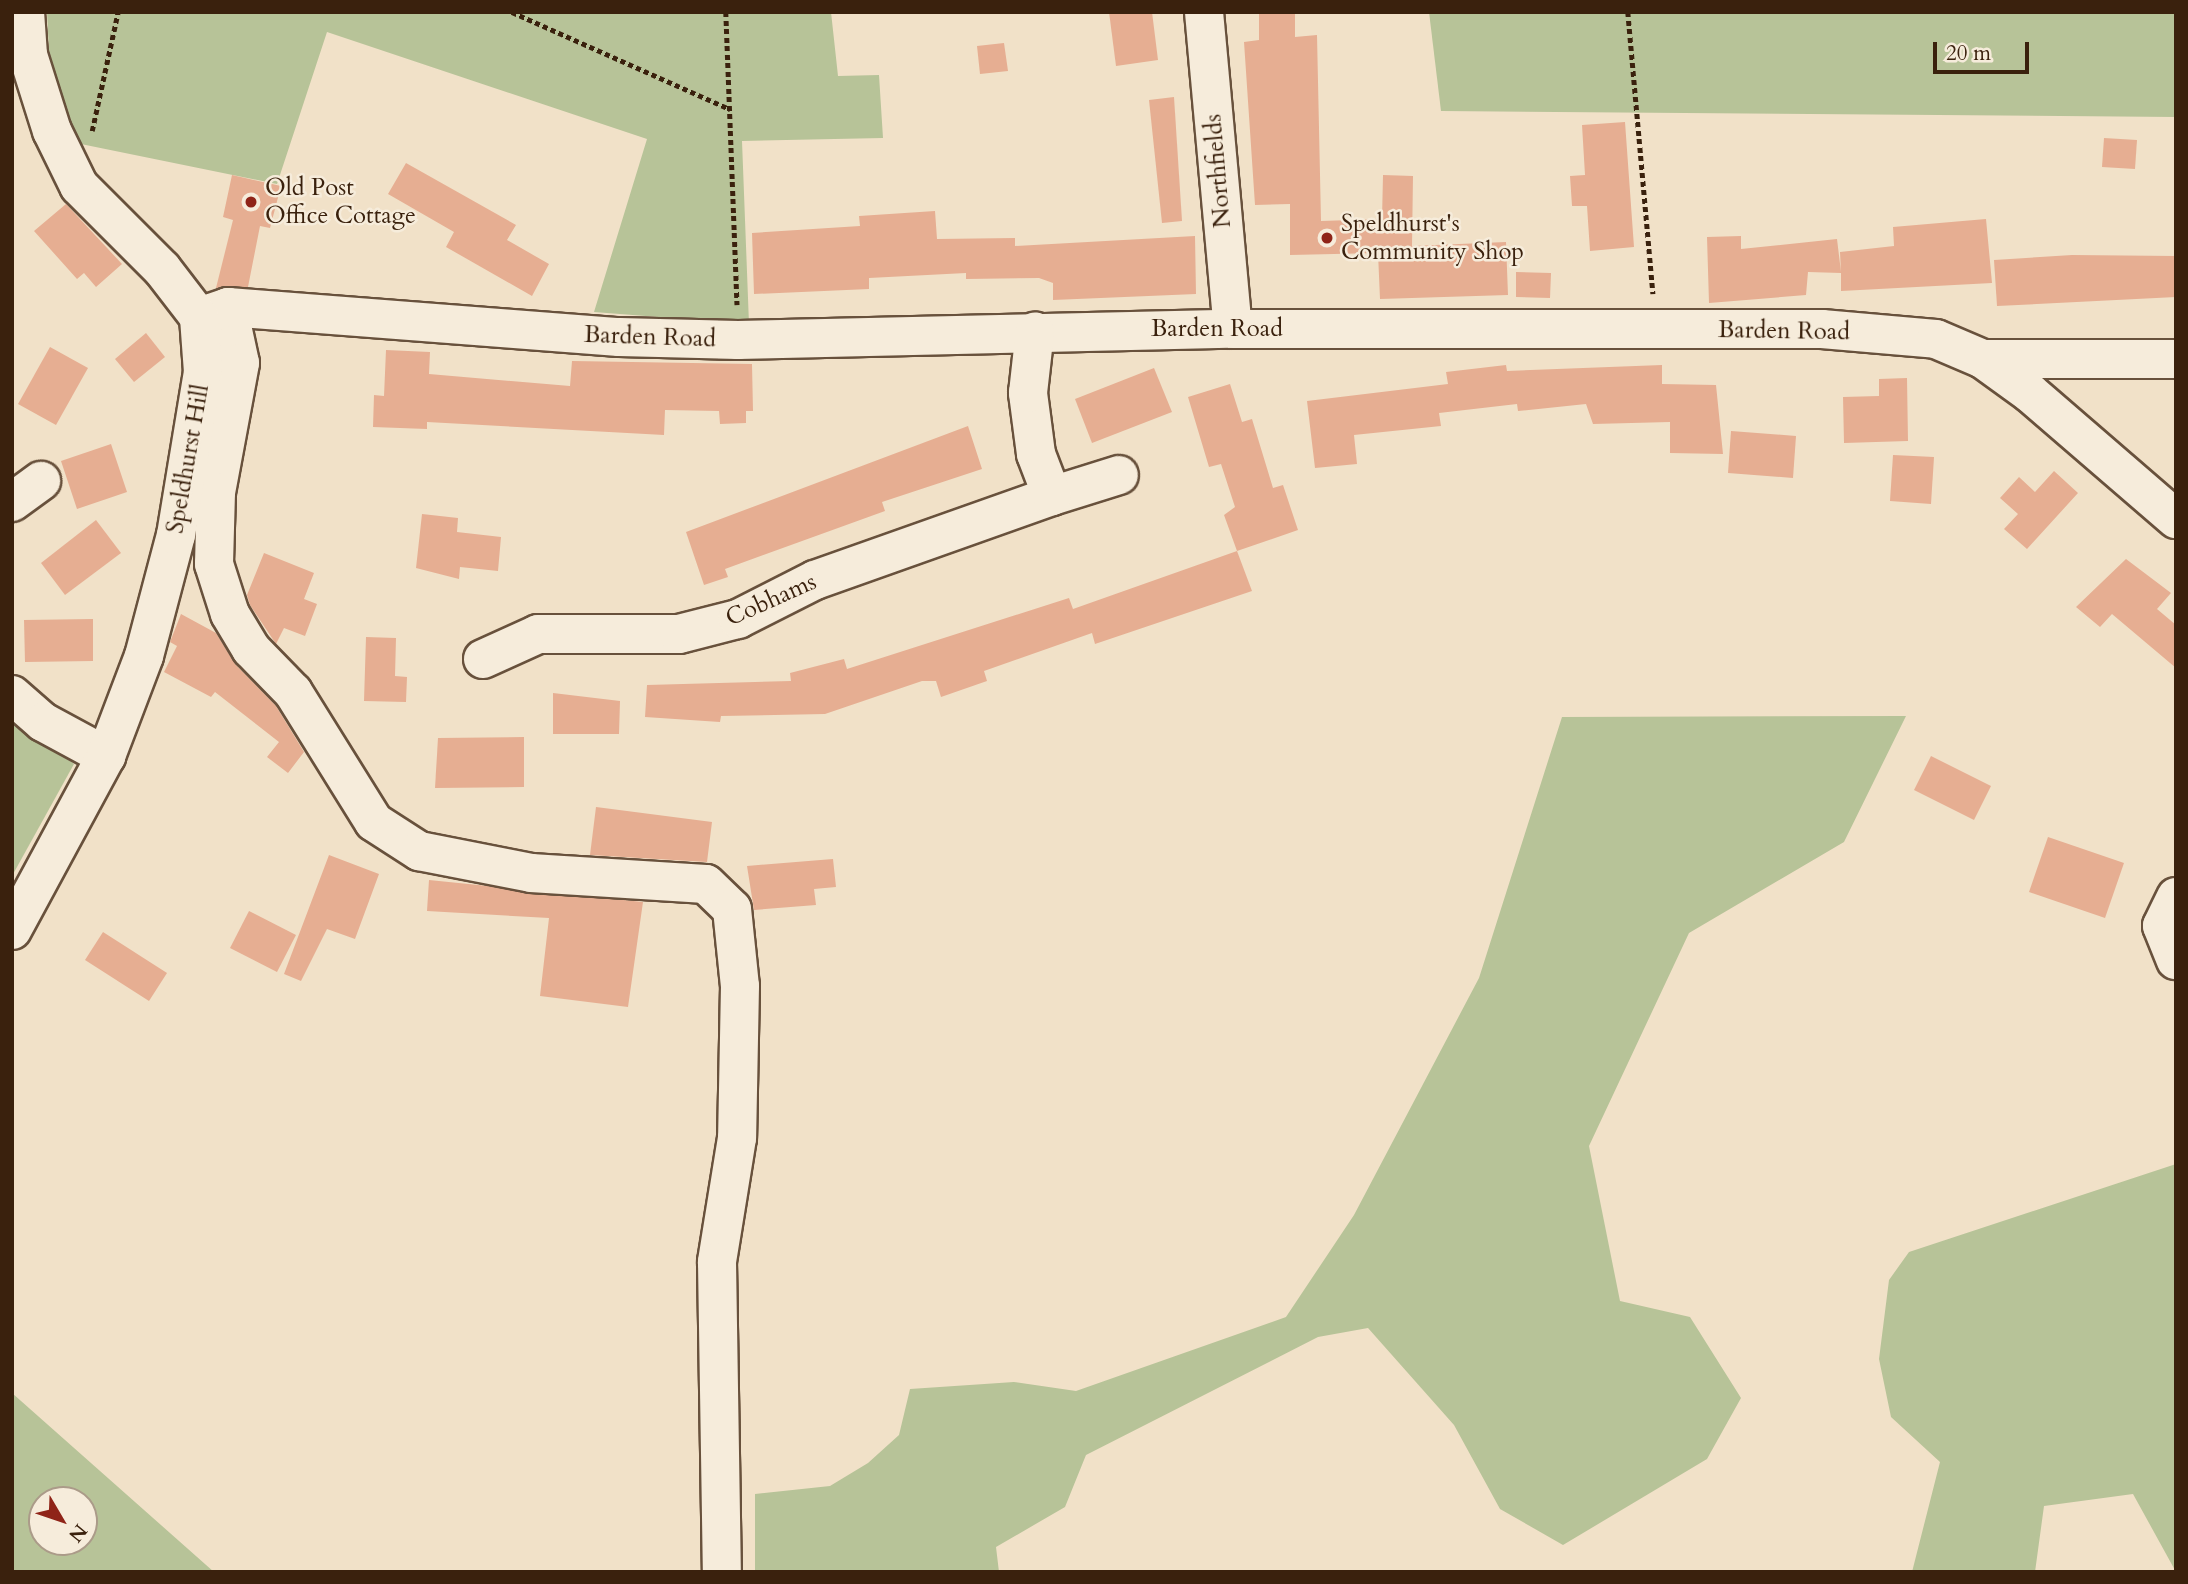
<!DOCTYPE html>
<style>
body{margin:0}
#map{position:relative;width:2188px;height:1584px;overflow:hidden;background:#f1e1c8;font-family:Cardo,serif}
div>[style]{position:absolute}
.green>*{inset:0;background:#b7c398}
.building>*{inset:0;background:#e6ae92}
.path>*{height:4.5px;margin-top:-2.25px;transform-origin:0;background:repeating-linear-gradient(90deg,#3a210d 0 5px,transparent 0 8.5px)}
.roads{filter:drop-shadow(2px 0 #68513c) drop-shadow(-2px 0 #68513c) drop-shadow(0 2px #68513c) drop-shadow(0 -2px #68513c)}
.minor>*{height:38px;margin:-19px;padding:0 19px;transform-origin:19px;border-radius:19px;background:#f6ecdb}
.dots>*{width:19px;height:19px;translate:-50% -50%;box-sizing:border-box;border:4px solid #f6ecdb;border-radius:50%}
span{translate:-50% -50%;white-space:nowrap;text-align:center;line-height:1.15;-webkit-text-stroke:5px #f6ecdb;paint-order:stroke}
.street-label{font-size:24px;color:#3a210d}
.poi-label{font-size:24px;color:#3a210d}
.left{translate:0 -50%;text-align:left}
.frame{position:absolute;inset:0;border:14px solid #3a210d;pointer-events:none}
.north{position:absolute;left:28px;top:1486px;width:70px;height:70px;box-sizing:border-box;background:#f6ecdb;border:2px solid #ab9b89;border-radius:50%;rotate:129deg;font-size:19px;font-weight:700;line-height:28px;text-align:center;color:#3a210d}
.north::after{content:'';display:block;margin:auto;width:24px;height:32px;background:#8f2418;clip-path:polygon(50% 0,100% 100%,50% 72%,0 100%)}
.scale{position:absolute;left:1933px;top:42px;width:96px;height:32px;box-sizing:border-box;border:4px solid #3a210d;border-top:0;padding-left:9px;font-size:21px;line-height:24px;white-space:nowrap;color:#3a210d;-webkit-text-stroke:5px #f6ecdb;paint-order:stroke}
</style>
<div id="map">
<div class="green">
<div style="clip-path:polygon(47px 12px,831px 12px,838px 76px,879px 75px,883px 138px,742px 141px,749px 324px,594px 312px,647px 139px,327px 32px,277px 184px,76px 143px,49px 51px)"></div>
<div style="clip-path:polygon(1429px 12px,2176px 12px,2176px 117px,1441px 111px)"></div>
<div style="clip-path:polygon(12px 713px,74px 764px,12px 876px)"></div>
<div style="clip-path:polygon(1906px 716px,1844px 842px,1689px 933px,1589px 1146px,1620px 1301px,1690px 1317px,1741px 1398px,1707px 1459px,1563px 1545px,1500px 1509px,1454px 1425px,1368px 1328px,1318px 1337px,1086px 1455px,1065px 1507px,996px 1547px,999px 1572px,755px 1572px,755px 1494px,830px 1486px,868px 1463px,899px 1435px,910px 1389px,1014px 1382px,1076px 1391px,1286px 1317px,1354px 1215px,1479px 978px,1562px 717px)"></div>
<div style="clip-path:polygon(2176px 1164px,2176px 1572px,2133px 1494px,2044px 1506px,2035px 1572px,1912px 1572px,1940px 1462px,1891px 1417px,1879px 1359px,1889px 1280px,1909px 1252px)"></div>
<div style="clip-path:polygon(evenodd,12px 1393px,214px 1572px,12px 1572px,12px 1393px,84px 1500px,84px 1542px,42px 1542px,42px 1500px,84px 1500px)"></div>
</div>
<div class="building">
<div style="clip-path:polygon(1109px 12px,1152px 12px,1158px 60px,1116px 66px)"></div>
<div style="clip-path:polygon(1259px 12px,1295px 12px,1295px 37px,1317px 35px,1321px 221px,1382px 219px,1383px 175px,1413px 176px,1412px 246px,1506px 242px,1508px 295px,1380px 299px,1378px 253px,1290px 255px,1290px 204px,1255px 205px,1244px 42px,1259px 40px)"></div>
<div style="clip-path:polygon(1004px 43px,1008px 71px,980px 74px,977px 46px)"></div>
<div style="clip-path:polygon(1174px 97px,1182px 221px,1162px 223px,1149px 100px)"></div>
<div style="clip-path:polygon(1625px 122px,1634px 247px,1590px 251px,1587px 206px,1572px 206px,1570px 176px,1585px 175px,1582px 125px)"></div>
<div style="clip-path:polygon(2104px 138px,2137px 140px,2135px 169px,2102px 167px)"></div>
<div style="clip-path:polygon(406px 163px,516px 225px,507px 240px,549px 264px,532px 296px,446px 247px,454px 232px,388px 194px)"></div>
<div style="clip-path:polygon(232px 175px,281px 186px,270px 228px,260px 226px,248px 287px,216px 288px,233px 220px,223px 217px)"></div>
<div style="clip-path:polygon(66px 204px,122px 264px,96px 287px,84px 273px,77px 279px,34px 231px)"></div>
<div style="clip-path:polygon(935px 211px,937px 239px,1015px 238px,1015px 246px,1195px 236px,1196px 294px,1053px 300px,1053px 283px,1039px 278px,966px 279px,966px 273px,869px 278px,869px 289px,754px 294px,752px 233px,860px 226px,859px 216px)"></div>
<div style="clip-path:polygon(1986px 219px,1992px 283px,1841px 291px,1841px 273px,1808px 272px,1806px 295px,1709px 303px,1707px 237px,1741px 236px,1741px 249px,1837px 239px,1841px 272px,1840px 252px,1894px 246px,1893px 227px)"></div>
<div style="clip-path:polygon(2072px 255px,2176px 256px,2176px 297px,1997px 306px,1994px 260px)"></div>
<div style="clip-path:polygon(1516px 272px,1551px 273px,1550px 298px,1516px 297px)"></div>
<div style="clip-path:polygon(146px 333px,165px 357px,134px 382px,115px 359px)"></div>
<div style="clip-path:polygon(50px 347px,88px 368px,56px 425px,18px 404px)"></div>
<div style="clip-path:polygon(386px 350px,430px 352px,429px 374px,570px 386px,572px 361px,752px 364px,753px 411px,746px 411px,746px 423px,720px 424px,719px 411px,665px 410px,664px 435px,427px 422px,427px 429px,373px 427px,374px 395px,384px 396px)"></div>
<div style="clip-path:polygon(1506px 365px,1507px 371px,1662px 365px,1662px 384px,1716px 385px,1723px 454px,1670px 453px,1670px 422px,1593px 424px,1586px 404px,1518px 411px,1517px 404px,1439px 413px,1441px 426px,1354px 435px,1357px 464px,1315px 468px,1307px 401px,1448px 384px,1446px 372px)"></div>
<div style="clip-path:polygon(1154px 368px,1172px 412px,1092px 443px,1075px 399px)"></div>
<div style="clip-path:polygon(1907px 378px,1908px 441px,1844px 443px,1843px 397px,1879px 396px,1879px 379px)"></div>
<div style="clip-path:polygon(1230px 384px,1242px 422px,1252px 419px,1273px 488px,1283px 485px,1298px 530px,1237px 551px,1224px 515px,1235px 507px,1221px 464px,1209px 467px,1188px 397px)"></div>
<div style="clip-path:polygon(968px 426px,982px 469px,882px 502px,885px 511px,725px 569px,728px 577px,704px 585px,686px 532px)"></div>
<div style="clip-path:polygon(1731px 431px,1796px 436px,1793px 478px,1728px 473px)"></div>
<div style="clip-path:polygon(111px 444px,127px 492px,77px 509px,61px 461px)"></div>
<div style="clip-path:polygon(1893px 455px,1934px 457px,1931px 504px,1890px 501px)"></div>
<div style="clip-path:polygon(2054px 471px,2078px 493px,2027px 549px,2004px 529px,2018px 514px,2000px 498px,2019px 477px,2035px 492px)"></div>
<div style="clip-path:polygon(422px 514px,458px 518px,457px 532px,501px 537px,498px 571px,460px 567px,459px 579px,416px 568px)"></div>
<div style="clip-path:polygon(96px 520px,121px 553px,65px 595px,41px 563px)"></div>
<div style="clip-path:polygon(1237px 551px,1252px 591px,1095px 644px,1092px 633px,984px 671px,987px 681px,941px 697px,936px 681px,922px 681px,825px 714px,721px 716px,720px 722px,645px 717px,647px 685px,791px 681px,790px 673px,844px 659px,847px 669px,1069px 598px,1073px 609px)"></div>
<div style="clip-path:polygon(264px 553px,314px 573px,304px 599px,317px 604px,305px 636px,284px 628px,276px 644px,250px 605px,247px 595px)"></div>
<div style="clip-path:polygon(2126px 559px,2171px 593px,2157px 609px,2176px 625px,2176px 668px,2112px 614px,2100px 627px,2076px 607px)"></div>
<div style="clip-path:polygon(181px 614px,216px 633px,235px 664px,276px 706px,304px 752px,288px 773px,267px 757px,279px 742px,215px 692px,211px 697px,164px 672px,177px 646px,170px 642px)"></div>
<div style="clip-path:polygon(93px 619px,93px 661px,25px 662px,24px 620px)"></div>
<div style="clip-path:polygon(366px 637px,396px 638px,395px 676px,407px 677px,406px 702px,364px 701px)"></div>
<div style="clip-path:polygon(553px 693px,620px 701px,619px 734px,553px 734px)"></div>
<div style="clip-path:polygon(524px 737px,524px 787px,435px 788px,438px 738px)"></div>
<div style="clip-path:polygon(1931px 756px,1991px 786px,1974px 820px,1914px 790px)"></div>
<div style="clip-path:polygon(596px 807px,712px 822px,707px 862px,590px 855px)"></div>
<div style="clip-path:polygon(2048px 837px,2124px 863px,2105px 918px,2029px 892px)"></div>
<div style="clip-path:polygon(329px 855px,379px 874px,355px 939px,327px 929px,301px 981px,284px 974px)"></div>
<div style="clip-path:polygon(833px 859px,836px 887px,814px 889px,816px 905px,754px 910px,747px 866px)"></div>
<div style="clip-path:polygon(429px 880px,643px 902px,628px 1007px,540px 996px,549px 918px,427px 911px)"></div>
<div style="clip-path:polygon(249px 911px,296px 935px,277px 972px,230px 948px)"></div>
<div style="clip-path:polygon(103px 932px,167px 973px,149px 1001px,85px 960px)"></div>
</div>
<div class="path">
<div style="left:512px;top:12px;width:239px;rotate:24deg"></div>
<div style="left:726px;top:12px;width:293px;rotate:87.8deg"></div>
<div style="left:1628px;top:12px;width:283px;rotate:84.9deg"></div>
<div style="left:92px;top:131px;width:122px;rotate:-77.7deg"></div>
</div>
<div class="roads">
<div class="minor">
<div style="left:1204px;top:12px;width:318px;rotate:84.8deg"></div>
<div style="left:228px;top:307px;width:57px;rotate:77.9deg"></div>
<div style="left:240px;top:363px;width:131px;rotate:100.5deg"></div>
<div style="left:216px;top:492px;width:72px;rotate:91.6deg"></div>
<div style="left:214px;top:564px;width:52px;rotate:72.3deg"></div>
<div style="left:230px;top:614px;width:41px;rotate:59deg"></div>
<div style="left:251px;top:649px;width:60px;rotate:45.7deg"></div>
<div style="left:293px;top:692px;width:153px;rotate:58.1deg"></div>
<div style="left:374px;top:822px;width:54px;rotate:32.8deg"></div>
<div style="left:419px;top:851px;width:114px;rotate:11.1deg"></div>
<div style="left:531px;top:873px;width:175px;rotate:3.6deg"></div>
<div style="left:706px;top:884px;width:36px;rotate:44deg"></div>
<div style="left:732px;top:909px;width:77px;rotate:84.1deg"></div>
<div style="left:740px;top:986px;width:152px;rotate:91.1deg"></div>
<div style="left:737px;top:1138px;width:126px;rotate:99.2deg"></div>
<div style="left:717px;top:1262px;width:310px;rotate:89.1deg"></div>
<div style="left:199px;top:317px;width:31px;rotate:-19deg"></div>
<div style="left:228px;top:307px;width:392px;rotate:4.4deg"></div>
<div style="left:619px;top:337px;width:119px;rotate:1.4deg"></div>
<div style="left:738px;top:340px;width:495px;rotate:-1.3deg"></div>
<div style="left:1233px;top:329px;width:589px"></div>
<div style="left:1822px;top:329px;width:114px;rotate:5deg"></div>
<div style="left:1936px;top:339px;width:51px;rotate:23.1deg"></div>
<div style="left:1983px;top:359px;width:58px;rotate:35.9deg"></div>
<div style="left:2030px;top:393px;width:193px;rotate:40.8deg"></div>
<div style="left:1983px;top:359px;width:193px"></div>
<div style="left:1052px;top:496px;width:70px;rotate:-17.4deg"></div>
<div style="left:12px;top:502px;width:36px;rotate:-36deg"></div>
<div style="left:483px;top:659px;width:60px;rotate:-24.4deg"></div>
<div style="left:538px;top:634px;width:141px"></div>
<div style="left:679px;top:634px;width:61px;rotate:-14.3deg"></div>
<div style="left:738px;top:619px;width:86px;rotate:-26.9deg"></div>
<div style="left:815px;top:580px;width:251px;rotate:-19.5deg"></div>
<div style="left:1052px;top:496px;width:45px;rotate:-110.9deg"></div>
<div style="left:1036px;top:454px;width:62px;rotate:-97.5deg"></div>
<div style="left:1028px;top:393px;width:62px;rotate:-83.6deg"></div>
<div style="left:12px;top:695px;width:41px;rotate:41.1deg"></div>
<div style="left:43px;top:722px;width:72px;rotate:28.4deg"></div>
<div style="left:2176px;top:897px;width:32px;rotate:116deg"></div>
<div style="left:2162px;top:926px;width:37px;rotate:68deg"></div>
<div style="left:12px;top:930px;width:198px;rotate:-61.6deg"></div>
<div style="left:106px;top:756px;width:107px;rotate:-69.2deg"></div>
<div style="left:144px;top:656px;width:125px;rotate:-75.2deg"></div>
<div style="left:176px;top:535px;width:165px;rotate:-80.6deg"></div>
<div style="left:203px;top:372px;width:55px;rotate:-94.2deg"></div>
<div style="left:199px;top:317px;width:61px;rotate:-127.6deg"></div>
<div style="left:162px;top:269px;width:117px;rotate:-135deg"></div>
<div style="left:79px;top:186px;width:61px;rotate:-116.1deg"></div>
<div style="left:52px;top:131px;width:80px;rotate:-107.5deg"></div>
<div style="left:28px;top:55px;width:43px;rotate:-94deg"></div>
</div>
</div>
<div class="dots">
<div style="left:251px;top:202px;background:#8f2418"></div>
<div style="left:1327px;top:238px;background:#8f2418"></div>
</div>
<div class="street-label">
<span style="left:1218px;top:171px;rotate:-95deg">Northfields</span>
<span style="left:1217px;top:329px">Barden Road</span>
<span style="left:1784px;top:331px;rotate:1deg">Barden Road</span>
<span style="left:650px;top:337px;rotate:2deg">Barden Road</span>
<span style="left:188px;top:459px;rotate:-80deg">Speldhurst Hill</span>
<span style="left:771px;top:600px;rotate:-24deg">Cobhams</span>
</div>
<div class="poi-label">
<span class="left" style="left:265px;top:202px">Old Post<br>Office Cottage</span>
<span class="left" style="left:1341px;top:238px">Speldhurst's<br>Community Shop</span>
</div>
<div class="frame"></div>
<div class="north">N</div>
<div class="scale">20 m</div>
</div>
